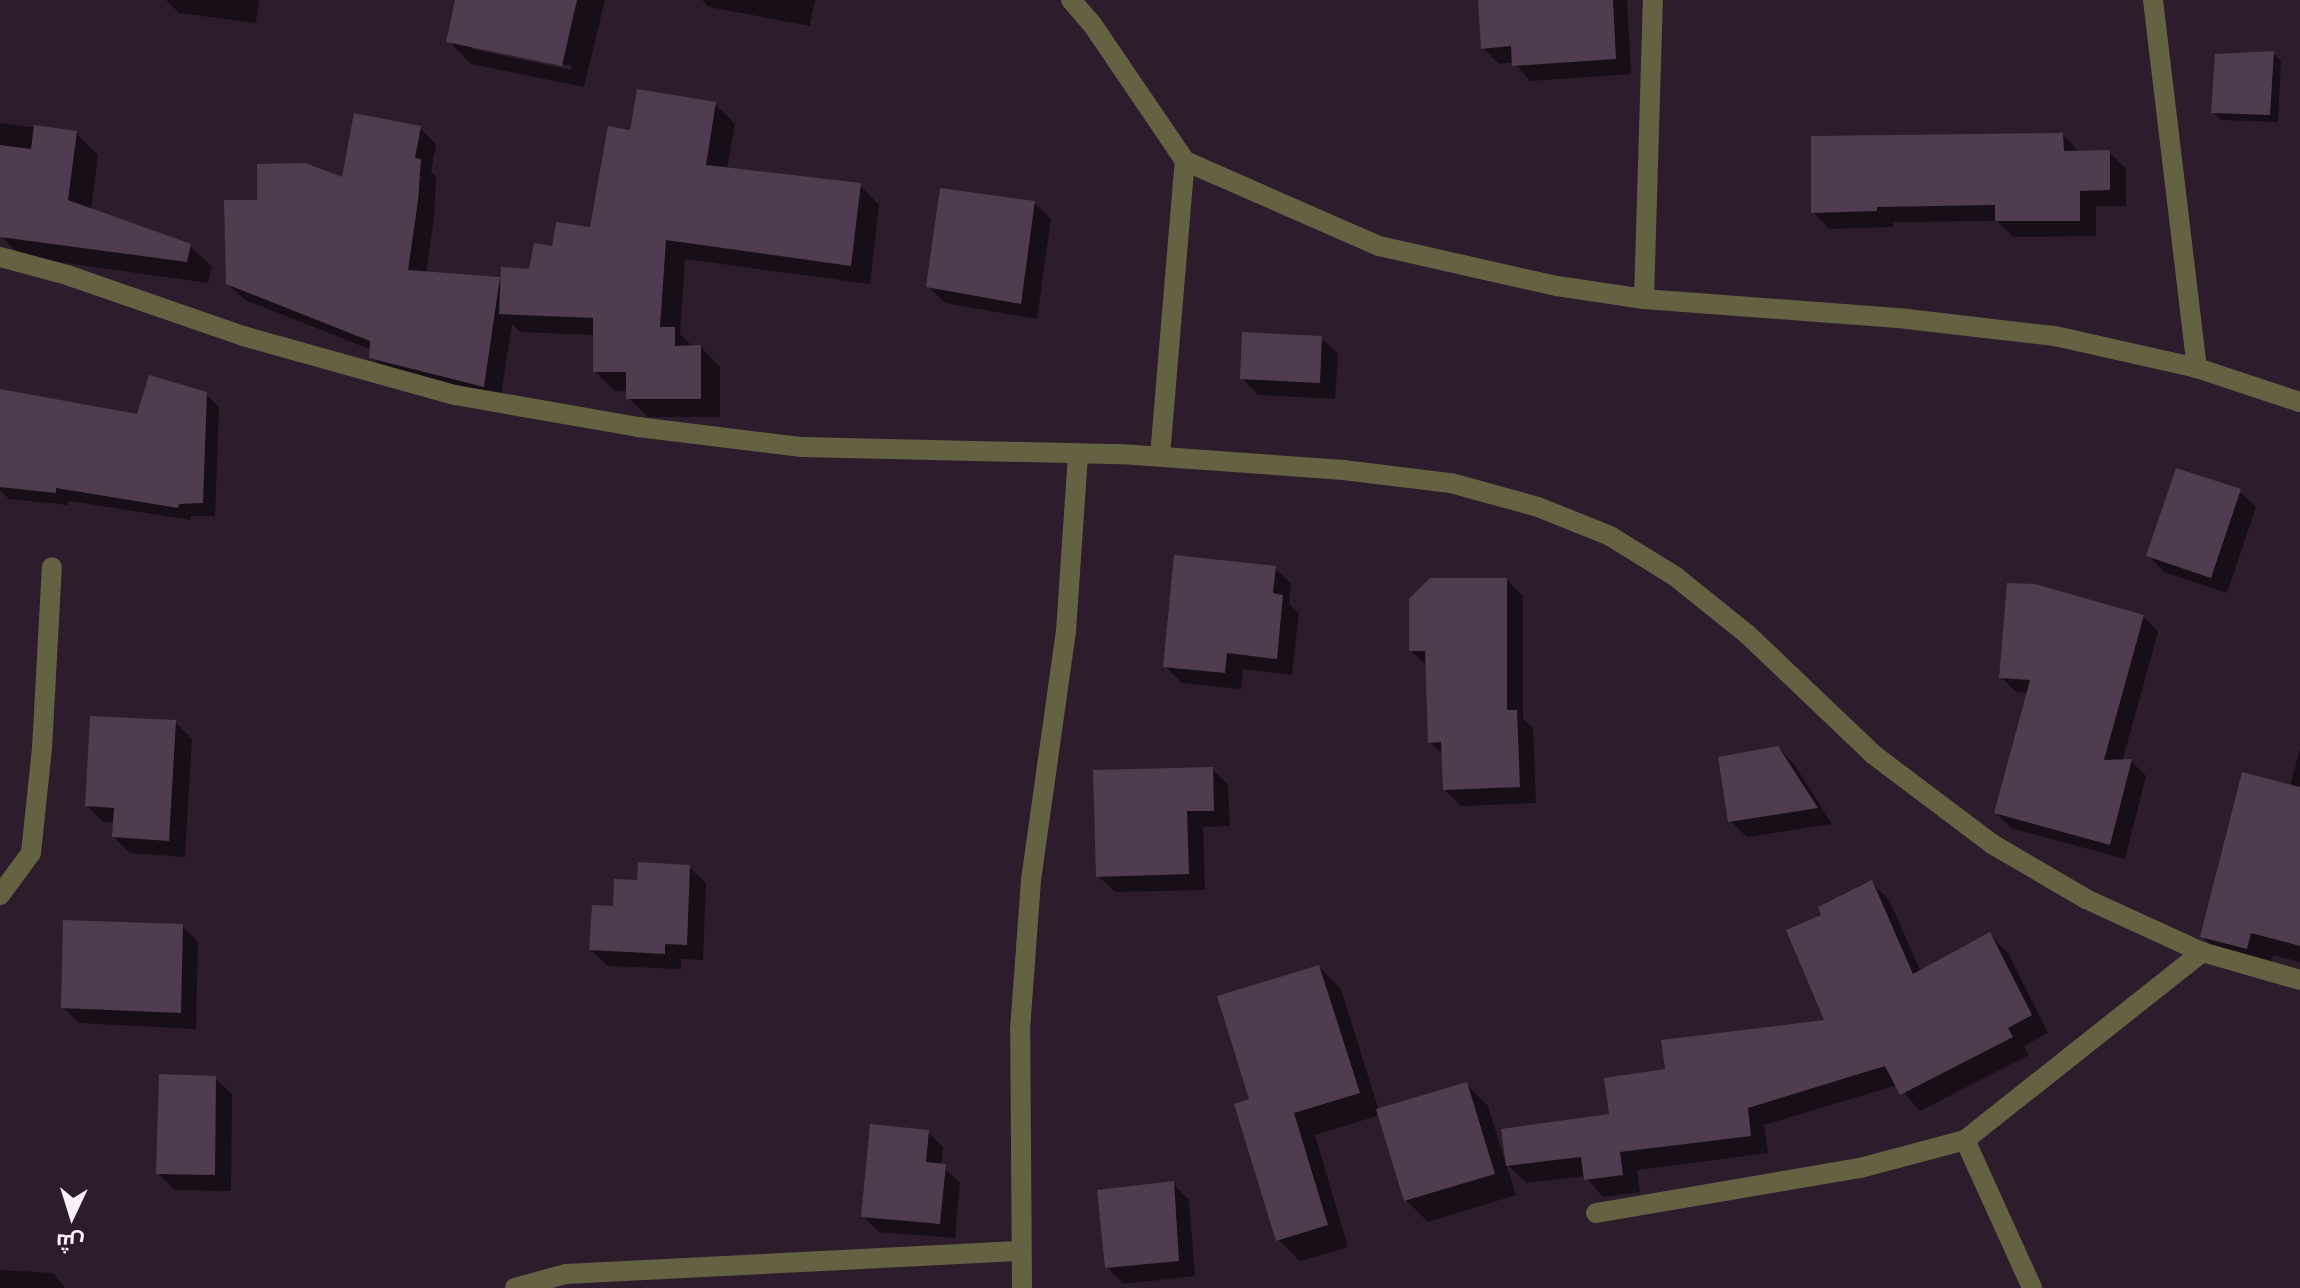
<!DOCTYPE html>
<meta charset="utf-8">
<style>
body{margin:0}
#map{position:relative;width:2300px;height:1288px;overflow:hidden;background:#2d1c2c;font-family:Overpass,Cairo,sans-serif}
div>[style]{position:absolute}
.shadow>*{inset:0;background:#0007}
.building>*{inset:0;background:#4f3c4e}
.minor>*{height:20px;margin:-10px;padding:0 10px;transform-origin:10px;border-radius:10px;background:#646242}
span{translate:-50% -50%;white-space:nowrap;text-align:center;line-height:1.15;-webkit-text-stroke:7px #2d1c2c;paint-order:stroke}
.north{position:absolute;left:32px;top:1176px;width:80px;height:80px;-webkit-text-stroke:6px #2d1c2c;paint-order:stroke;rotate:184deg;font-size:22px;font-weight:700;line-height:32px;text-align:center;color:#fbeffa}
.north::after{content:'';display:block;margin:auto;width:28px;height:36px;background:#fbeffa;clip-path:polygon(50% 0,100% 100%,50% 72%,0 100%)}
</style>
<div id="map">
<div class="shadow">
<div style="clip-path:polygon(166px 0,259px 0,256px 23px,179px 13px)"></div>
<div style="clip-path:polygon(evenodd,457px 0,605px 0,584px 87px,471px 64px,449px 41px,457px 0,472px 45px,572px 66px,571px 70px,472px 49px,472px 45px)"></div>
<div style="clip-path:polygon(702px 0,815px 0,810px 26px,709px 7px)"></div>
<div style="clip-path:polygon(1480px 0,1627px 0,1631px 74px,1530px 81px,1514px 62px,1499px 64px,1483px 48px)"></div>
<div style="clip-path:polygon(2273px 53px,2281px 61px,2278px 122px,2221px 120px,2213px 112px)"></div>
<div style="clip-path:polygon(715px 104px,735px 124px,727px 169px,860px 185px,879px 205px,870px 284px,685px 259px,680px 334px,693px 347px,701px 347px,720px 367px,720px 417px,648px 417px,628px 398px,628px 391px,614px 391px,595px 371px,595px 335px,520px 332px,512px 324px,500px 402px,388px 373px,371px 357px,372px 350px,245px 300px,228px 284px,259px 202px,344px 180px,420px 128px,436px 144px,431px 172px,436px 177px,434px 218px,426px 273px,502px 282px,530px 271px,554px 249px,592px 230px,632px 132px)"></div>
<div style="clip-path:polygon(0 123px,76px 133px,98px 155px,91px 210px,190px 246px,212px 267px,208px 283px,22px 257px,0 235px)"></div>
<div style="clip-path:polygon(2063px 135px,2080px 153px,2109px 152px,2126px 169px,2126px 206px,2096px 206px,2096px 236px,2013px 237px,1997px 221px,1893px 222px,1893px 227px,1829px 229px,1813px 212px)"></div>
<div style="clip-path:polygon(1034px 203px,1051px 219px,1037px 319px,945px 303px,928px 286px)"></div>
<div style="clip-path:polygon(1321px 338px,1338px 354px,1335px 399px,1258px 395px,1242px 378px)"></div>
<div style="clip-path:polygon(0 391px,138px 416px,206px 394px,219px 407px,215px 516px,191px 516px,191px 520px,69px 501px,68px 505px,9px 499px,0 490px)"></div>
<div style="clip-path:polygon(2239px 491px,2256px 507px,2227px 593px,2164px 572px,2148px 555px)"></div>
<div style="clip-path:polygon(1275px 568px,1291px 584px,1289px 604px,1299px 613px,1292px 675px,1243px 669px,1241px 689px,1182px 683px,1165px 666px)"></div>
<div style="clip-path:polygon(1507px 580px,1523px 596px,1523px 719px,1533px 728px,1536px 803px,1461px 806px,1445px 790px,1444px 755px,1430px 742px,1428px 667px,1411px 651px)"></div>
<div style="clip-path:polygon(2143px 616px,2158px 632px,2122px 762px,2131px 761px,2146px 776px,2125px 859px,2011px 828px,1996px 813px,2029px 693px,2016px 692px,2001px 677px)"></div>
<div style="clip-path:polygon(175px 722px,192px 739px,185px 857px,130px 853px,114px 837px,115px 823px,103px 822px,87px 805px)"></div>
<div style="clip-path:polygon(1778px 748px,1794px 764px,1832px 824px,1747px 837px,1730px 821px)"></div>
<div style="clip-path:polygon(2300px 749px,2300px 962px,2273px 955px,2269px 970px,2225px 959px,2202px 936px,2290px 786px)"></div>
<div style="clip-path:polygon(1212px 769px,1228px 785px,1230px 826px,1203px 827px,1205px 890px,1115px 892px,1098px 876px)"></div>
<div style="clip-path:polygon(689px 867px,706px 883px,703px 960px,681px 959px,681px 969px,608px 966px,591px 950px,615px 908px,639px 882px)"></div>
<div style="clip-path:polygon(1872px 883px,1889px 900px,1921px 972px,1990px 935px,2008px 953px,2048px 1033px,2024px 1046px,2029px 1055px,1920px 1111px,1897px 1085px,1764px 1125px,1768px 1153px,1637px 1170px,1640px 1192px,1603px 1197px,1585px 1176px,1526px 1183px,1506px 1163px,1516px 1195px,1428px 1222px,1406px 1200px,1380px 1115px,1315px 1135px,1348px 1247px,1300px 1261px,1278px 1239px,1252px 1100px,1319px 967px,1341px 989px,1379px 1111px,1466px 1084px,1488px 1106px,1505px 1161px,1611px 1116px,1667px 1071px,1827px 1022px,1823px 916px)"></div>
<div style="clip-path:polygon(182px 926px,198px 942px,196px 1029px,79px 1023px,63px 1007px)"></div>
<div style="clip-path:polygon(215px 1078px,232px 1094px,231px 1191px,174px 1190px,158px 1173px)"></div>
<div style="clip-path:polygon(928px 1132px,943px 1147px,941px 1166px,960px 1182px,955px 1238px,879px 1232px,863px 1216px)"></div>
<div style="clip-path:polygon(1173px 1184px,1189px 1200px,1195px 1276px,1123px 1284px,1107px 1267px)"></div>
<div style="clip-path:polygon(0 1270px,53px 1273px,65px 1288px,0 1288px)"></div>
</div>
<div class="building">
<div style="clip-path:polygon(455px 0,577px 0,562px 66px,446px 42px)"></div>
<div style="clip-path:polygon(1478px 0,1613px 0,1616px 59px,1512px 66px,1511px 46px,1481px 49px)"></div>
<div style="clip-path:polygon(2274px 51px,2270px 115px,2211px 113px,2215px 54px)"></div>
<div style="clip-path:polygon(637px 89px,716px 102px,706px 165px,861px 183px,851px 266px,666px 240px,660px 327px,675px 327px,675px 346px,701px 345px,701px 399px,626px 399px,626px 372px,593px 372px,593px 318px,499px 314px,501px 267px,529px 269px,534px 243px,552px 246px,556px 222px,590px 227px,608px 126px,630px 130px)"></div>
<div style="clip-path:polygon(354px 113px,421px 126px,415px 158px,421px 159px,418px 201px,408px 270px,500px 277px,484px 387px,369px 358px,370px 341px,226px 284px,224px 200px,257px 200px,257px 164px,305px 163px,342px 177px)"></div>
<div style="clip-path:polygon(34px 125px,77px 131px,68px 200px,191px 244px,187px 262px,0 237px,0 145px,31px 149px)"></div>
<div style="clip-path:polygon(2063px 133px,2064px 151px,2110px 150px,2110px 190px,2080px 191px,2080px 221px,1995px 221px,1995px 205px,1877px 207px,1877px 211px,1811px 213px,1811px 136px)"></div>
<div style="clip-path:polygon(940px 188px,1035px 201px,1021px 304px,926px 287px)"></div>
<div style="clip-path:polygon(1242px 332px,1322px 336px,1320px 383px,1240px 379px)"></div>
<div style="clip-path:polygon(149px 375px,207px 392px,203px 503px,179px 504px,178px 508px,56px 488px,56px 493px,0 487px,0 389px,137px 414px)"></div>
<div style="clip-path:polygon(2176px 468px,2241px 489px,2211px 578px,2146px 556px)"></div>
<div style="clip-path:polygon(1174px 555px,1276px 566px,1273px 593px,1283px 595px,1277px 659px,1227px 653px,1225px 673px,1163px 667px)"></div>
<div style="clip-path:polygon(1430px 578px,1507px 578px,1507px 710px,1517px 710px,1520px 787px,1443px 790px,1441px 742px,1428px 743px,1425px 651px,1409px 651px,1409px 599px)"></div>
<div style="clip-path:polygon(2007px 583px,2035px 584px,2144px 615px,2104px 760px,2132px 759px,2110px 845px,1994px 813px,2030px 680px,1999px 678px)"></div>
<div style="clip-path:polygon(90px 716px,176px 720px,169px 841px,112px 837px,114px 808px,85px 806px)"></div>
<div style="clip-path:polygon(1778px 746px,1818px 808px,1728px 822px,1718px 757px)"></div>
<div style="clip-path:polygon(1213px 767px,1214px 811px,1187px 811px,1189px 874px,1096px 877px,1093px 770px)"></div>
<div style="clip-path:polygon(2242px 772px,2300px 787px,2300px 946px,2251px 933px,2247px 949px,2200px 937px)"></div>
<div style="clip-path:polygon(638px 862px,690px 865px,687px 945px,665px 944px,665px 954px,589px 950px,592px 905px,613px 906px,614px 879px,637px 880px)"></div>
<div style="clip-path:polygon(1872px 880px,1913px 974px,1990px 932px,2032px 1015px,2008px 1028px,2013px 1037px,1900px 1095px,1885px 1066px,1748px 1108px,1751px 1136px,1620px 1152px,1623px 1175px,1584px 1180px,1581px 1157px,1506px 1166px,1501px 1129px,1609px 1114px,1604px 1078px,1665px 1069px,1661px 1040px,1824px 1020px,1786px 930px,1821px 915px,1818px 907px)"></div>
<div style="clip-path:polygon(63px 920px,183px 924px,181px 1013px,61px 1008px)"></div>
<div style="clip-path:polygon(1319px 965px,1360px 1093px,1294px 1113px,1328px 1225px,1276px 1241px,1234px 1104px,1249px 1099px,1217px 996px)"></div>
<div style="clip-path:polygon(159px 1074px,216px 1076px,215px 1175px,156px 1174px)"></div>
<div style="clip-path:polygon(1467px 1082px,1495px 1174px,1404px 1201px,1376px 1109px)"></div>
<div style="clip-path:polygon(870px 1124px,929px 1130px,926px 1162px,946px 1164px,940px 1224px,861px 1217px)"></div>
<div style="clip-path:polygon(1174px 1181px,1179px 1261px,1105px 1268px,1097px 1190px)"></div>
</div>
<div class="minor">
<div style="left:1071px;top:0;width:32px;rotate:49deg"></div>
<div style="left:1092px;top:24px;width:166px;rotate:55.8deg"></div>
<div style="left:1185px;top:161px;width:212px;rotate:23.7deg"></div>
<div style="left:1379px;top:246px;width:182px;rotate:12.7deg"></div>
<div style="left:1557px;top:286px;width:88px;rotate:8.5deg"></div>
<div style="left:1644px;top:299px;width:264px;rotate:4.3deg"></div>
<div style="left:1907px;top:319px;width:149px;rotate:6.6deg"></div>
<div style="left:2055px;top:336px;width:146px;rotate:12.7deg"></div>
<div style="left:2197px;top:368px;width:108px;rotate:18.3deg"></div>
<div style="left:2153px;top:0;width:371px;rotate:83.2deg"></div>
<div style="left:0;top:257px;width:69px;rotate:15deg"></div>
<div style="left:67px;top:275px;width:186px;rotate:19.1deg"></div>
<div style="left:243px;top:336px;width:220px;rotate:15.6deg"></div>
<div style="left:455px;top:395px;width:186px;rotate:9.9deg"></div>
<div style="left:638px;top:427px;width:165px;rotate:7deg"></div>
<div style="left:802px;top:447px;width:319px;rotate:1.3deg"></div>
<div style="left:1121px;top:454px;width:223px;rotate:4.1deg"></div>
<div style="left:1343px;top:470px;width:109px;rotate:6.9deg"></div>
<div style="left:1451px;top:483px;width:90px;rotate:15.4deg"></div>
<div style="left:1538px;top:507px;width:78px;rotate:21.9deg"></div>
<div style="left:1610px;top:536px;width:78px;rotate:31.8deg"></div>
<div style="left:1676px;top:577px;width:91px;rotate:38.8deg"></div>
<div style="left:1747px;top:634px;width:175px;rotate:43.6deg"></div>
<div style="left:1874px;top:755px;width:148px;rotate:37deg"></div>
<div style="left:1992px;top:844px;width:109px;rotate:30.3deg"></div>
<div style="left:2086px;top:899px;width:128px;rotate:24.6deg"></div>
<div style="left:2202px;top:952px;width:102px;rotate:15.9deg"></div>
<div style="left:1644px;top:299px;width:299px;rotate:-88.3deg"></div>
<div style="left:1160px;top:456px;width:296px;rotate:-85.2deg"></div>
<div style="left:0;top:895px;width:52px;rotate:-53.6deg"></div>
<div style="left:31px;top:853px;width:105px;rotate:-84deg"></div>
<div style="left:42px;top:749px;width:182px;rotate:-86.9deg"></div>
<div style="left:1965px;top:1140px;width:162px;rotate:65.6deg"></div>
<div style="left:1596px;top:1213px;width:268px;rotate:-9.7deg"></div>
<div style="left:1860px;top:1168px;width:109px;rotate:-14.9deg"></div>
<div style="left:1965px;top:1140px;width:303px;rotate:-38.4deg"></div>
<div style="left:515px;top:1288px;width:53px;rotate:-15.4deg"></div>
<div style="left:566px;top:1274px;width:456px;rotate:-2.9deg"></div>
<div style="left:1022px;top:1288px;width:258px;rotate:-90.4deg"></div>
<div style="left:1020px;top:1030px;width:150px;rotate:-85.8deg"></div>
<div style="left:1031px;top:880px;width:251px;rotate:-82deg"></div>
<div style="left:1066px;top:631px;width:177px;rotate:-86.1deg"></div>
</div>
<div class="north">ش</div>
</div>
